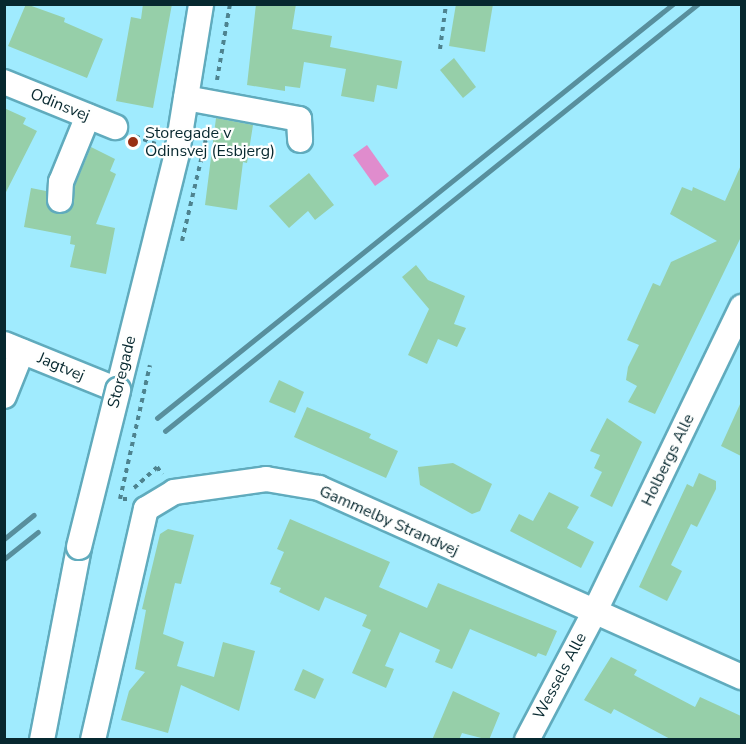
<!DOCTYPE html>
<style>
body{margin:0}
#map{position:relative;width:746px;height:744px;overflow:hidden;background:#a0ebfe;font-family:"Nunito Sans",sans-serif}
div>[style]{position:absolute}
.water>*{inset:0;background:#e08ccd}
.building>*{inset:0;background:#96cfa9}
.path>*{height:4px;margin-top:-2px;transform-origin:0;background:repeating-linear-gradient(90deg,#4e838f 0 4.5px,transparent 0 9px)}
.roads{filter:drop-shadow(2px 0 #60abbd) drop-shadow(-2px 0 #60abbd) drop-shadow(0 2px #60abbd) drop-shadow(0 -2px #60abbd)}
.minor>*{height:24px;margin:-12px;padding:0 12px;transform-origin:12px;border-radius:12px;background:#fff}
.rail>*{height:4.5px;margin:-2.25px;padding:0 2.25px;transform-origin:2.25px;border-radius:2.25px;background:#588f9d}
.bridges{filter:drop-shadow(2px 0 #60abbd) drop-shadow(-2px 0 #60abbd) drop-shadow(0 2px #60abbd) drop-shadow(0 -2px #60abbd)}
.minor-bridge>*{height:24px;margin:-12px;padding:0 12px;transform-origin:12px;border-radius:12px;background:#fff}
.dots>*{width:16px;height:16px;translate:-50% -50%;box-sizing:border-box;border:3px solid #fefffe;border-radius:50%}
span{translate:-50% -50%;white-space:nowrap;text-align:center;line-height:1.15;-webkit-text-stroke:4.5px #fefffe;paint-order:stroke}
.street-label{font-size:16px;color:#07282f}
.poi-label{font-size:16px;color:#07282f}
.left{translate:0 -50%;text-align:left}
.frame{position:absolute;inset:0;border:6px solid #07282f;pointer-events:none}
</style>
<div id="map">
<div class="water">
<div style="clip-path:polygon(367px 145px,389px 176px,375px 186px,353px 155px)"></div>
</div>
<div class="building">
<div style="clip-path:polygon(26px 4px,65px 18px,64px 22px,103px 39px,87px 78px,8px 46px)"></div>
<div style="clip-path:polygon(143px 4px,172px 4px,153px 108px,116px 101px,131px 17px,141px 19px)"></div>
<div style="clip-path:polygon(256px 4px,296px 4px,292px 29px,332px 36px,330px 47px,402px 61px,397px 89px,377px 85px,374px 102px,341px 96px,346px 69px,304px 62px,300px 88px,285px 86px,285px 91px,247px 85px)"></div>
<div style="clip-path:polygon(456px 4px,493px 4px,485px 52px,449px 46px)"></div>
<div style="clip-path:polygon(454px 58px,476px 87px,463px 98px,440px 70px)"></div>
<div style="clip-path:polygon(4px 108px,26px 118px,23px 124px,37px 131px,4px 196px)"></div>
<div style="clip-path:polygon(216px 118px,253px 125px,247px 163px,243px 162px,237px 210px,205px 205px)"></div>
<div style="clip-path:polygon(91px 147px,115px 159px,110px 171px,116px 174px,96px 224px,115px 228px,106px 274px,70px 267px,75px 245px,70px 244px,71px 236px,24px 227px,31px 188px,46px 191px,47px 206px,53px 212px,60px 214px,72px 208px,75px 185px)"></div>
<div style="clip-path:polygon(741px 165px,741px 237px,655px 414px,628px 402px,637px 386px,626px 380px,628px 367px,639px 345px,627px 340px,653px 283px,660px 286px,671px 262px,717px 241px,670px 214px,682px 187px,692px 191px,693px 187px,725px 201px)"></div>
<div style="clip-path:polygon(309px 173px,334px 205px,315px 220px,308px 211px,289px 228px,269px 206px)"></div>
<div style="clip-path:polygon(416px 265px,428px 280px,465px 296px,454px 324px,466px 328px,457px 347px,438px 339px,427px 364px,408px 355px,429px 309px,402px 277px)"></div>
<div style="clip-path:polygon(279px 380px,304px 392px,295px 413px,269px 402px)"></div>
<div style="clip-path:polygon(741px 402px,741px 456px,721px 446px)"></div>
<div style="clip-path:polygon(307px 407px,371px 434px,369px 438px,398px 451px,386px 478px,294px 437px)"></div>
<div style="clip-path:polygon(607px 418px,642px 442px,612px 507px,590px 496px,602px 472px,594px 468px,600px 455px,590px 451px)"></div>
<div style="clip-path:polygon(453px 463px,492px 484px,480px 511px,472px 514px,420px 485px,418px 467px)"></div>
<div style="clip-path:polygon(699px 473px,716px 481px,716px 489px,697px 527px,691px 524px,671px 565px,682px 571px,667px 601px,639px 587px,687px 484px,693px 487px)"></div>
<div style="clip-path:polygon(549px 492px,579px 507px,567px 528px,594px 542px,581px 568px,510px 531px,519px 514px,533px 521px)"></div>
<div style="clip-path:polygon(290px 519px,390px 562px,379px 587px,427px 608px,438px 583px,557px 631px,546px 656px,538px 653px,536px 657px,470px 629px,452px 669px,435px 662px,440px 650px,400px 632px,385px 666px,394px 669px,386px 688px,352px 673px,371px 630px,362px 626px,367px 615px,325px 597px,319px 611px,279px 592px,281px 588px,270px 584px,284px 552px,277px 549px)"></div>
<div style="clip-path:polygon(168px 529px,194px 535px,181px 584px,175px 583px,163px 634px,184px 642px,177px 666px,214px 677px,223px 642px,255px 651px,239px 711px,181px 685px,168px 733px,121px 720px,129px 691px,145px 672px,135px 669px,146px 610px,142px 609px,160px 534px)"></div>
<div style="clip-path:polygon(611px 657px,637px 670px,634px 675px,695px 707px,700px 697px,741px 716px,741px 740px,672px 740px,614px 709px,611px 714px,584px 700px)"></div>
<div style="clip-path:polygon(303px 669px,324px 679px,315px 699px,294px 690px)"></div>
<div style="clip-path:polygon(453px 691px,500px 713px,489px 740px,462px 733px,459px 740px,432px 740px)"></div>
</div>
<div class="path">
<div style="left:440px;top:49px;width:45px;rotate:-82.4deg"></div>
<div style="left:217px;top:80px;width:77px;rotate:-80.3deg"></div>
<div style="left:135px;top:136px;width:22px;rotate:21deg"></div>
<div style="left:182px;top:241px;width:118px;rotate:-76.8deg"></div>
<div style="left:134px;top:488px;width:31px;rotate:-42deg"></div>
<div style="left:157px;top:467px;width:9px;rotate:54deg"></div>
<div style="left:127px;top:499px;width:7px;rotate:180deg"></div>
<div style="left:120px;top:499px;width:137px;rotate:-77.4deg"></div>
</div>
<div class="roads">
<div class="minor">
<div style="left:4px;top:82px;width:120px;rotate:22.1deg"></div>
<div style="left:186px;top:98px;width:115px;rotate:10.5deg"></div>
<div style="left:299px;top:119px;width:21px;rotate:87deg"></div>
<div style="left:60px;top:200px;width:18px;rotate:-87deg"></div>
<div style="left:61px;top:182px;width:71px;rotate:-67.8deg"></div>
<div style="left:4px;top:344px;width:123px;rotate:22deg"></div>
<div style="left:118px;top:390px;width:244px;rotate:-76deg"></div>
<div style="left:177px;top:153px;width:151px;rotate:-80.8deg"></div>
<div style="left:4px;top:396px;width:48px;rotate:-68.2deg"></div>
<div style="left:42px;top:740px;width:197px;rotate:-79.1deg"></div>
<div style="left:93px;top:740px;width:237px;rotate:-77.1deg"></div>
<div style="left:146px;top:509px;width:33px;rotate:-31deg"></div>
<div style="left:174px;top:492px;width:93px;rotate:-8deg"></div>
<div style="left:266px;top:479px;width:54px;rotate:9.6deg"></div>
<div style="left:319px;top:488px;width:463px;rotate:24.1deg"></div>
<div style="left:527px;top:740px;width:144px;rotate:-62.2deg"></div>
<div style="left:594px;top:613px;width:340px;rotate:-64.2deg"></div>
</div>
</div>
<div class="rail">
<div style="left:157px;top:418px;width:662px;rotate:-38.74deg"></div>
<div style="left:165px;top:431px;width:683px;rotate:-38.7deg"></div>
<div style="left:4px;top:539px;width:38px;rotate:-39deg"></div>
<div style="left:4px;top:559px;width:43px;rotate:-38.5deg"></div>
</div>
<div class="bridges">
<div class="minor-bridge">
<div style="left:79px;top:547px;width:162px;rotate:-76deg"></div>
</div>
</div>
<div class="dots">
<div style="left:133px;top:142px;background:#983014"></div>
</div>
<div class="street-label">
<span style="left:60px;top:105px;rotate:22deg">Odinsvej</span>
<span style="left:61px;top:367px;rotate:23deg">Jagtvej</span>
<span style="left:122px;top:372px;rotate:-76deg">Storegade</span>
<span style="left:668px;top:460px;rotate:-64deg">Holbergs Alle</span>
<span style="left:389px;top:521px;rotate:24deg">Gammelby Strandvej</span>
<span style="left:560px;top:676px;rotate:-62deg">Wessels Alle</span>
</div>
<div class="poi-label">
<span class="left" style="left:145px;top:142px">Storegade v<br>Odinsvej (Esbjerg)</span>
</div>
<div class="frame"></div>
</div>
